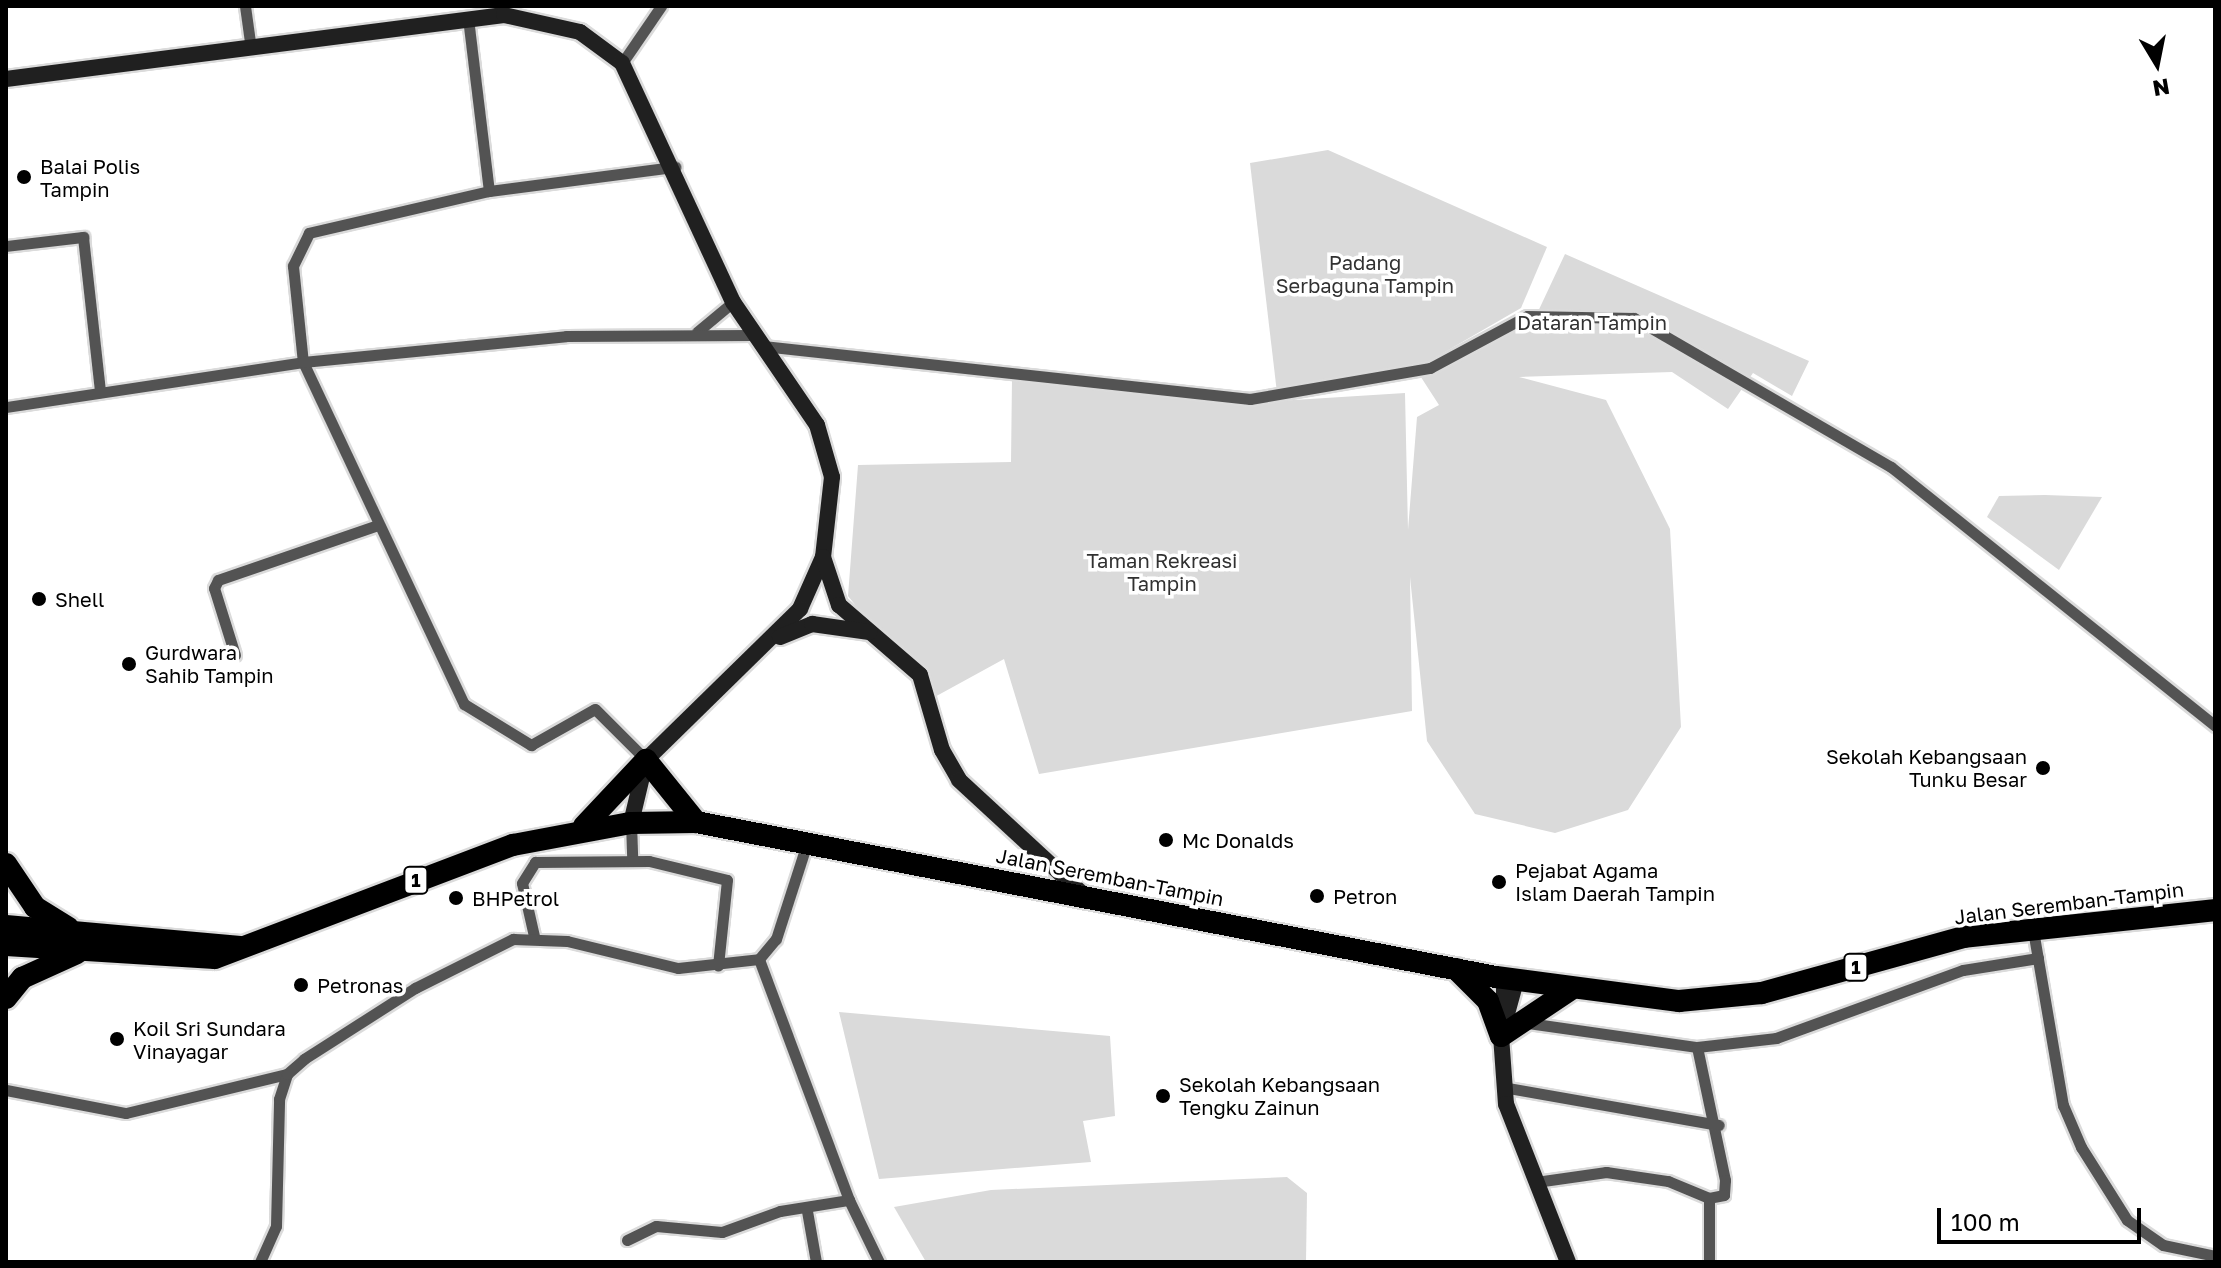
<!DOCTYPE html>
<style>
body{margin:0}
#map{position:relative;width:2221px;height:1268px;overflow:hidden;background:#fff;font-family:"Golos Text",sans-serif}
div>[style]{position:absolute}
.green>*{inset:0;background:#dadada}
.roads{filter:drop-shadow(2px 0 #dbdbdb) drop-shadow(-2px 0 #dbdbdb) drop-shadow(0 2px #dbdbdb) drop-shadow(0 -2px #dbdbdb)}
.street>*{height:11px;margin:-5.5px;padding:0 5.5px;transform-origin:5.5px;border-radius:5.5px;background:#535353}
.secondary>*{height:16px;margin:-8px;padding:0 8px;transform-origin:8px;border-radius:8px;background:#202020}
.highway>*{height:22px;margin:-11px;padding:0 11px;transform-origin:11px;border-radius:11px;background:#000}
.dots>*{width:22px;height:22px;translate:-50% -50%;box-sizing:border-box;border:4px solid #fff;border-radius:50%}
span{translate:-50% -50%;white-space:nowrap;text-align:center;line-height:1.15;-webkit-text-stroke:7px #fff;paint-order:stroke}
.shield-label span{padding:2px 6px;background:#fff;border:2px solid;border-radius:6px;-webkit-text-stroke-width:0}
.shield-label{font-size:18px;color:#000;font-weight:700}
.poi-label{font-size:20px;color:#000}
.left{translate:0 -50%;text-align:left}
.right{translate:-100% -50%;text-align:right}
.park-label{font-size:20px;color:#313131}
.street-label{font-size:20px;color:#000}
.frame{position:absolute;inset:0;border:8px solid #000;pointer-events:none}
.north{position:absolute;left:2117px;top:24px;width:80px;height:80px;-webkit-text-stroke:6px #fff;paint-order:stroke;rotate:170deg;font-size:22px;font-weight:700;line-height:32px;text-align:center;color:#000}
.north::after{content:'';display:block;margin:auto;width:28px;height:36px;background:#000;clip-path:polygon(50% 0,100% 100%,50% 72%,0 100%)}
.scale{position:absolute;left:1937px;top:1208px;width:204px;height:36px;box-sizing:border-box;border:4px solid #000;border-top:0;padding-left:10px;font-size:24px;line-height:28px;white-space:nowrap;color:#000;-webkit-text-stroke:6px #fff;paint-order:stroke}
</style>
<div id="map">
<div class="green">
<div style="clip-path:polygon(1328px 150px,1547px 247px,1521px 308px,1419px 367px,1277px 393px,1250px 163px)"></div>
<div style="clip-path:polygon(1565px 254px,1809px 361px,1792px 396px,1753px 373px,1728px 409px,1672px 372px,1519px 377px,1606px 400px,1670px 529px,1681px 727px,1628px 810px,1555px 833px,1475px 814px,1427px 741px,1410px 577px,1412px 711px,1039px 774px,1004px 659px,931px 699px,848px 596px,858px 465px,1011px 462px,1012px 378px,1263px 402px,1405px 393px,1408px 530px,1417px 417px,1439px 405px,1417px 371px,1535px 318px)"></div>
<div style="clip-path:polygon(1999px 496px,2045px 495px,2102px 497px,2059px 570px,1987px 517px)"></div>
<div style="clip-path:polygon(839px 1012px,1110px 1036px,1115px 1116px,1083px 1121px,1091px 1162px,879px 1179px)"></div>
<div style="clip-path:polygon(1287px 1177px,1307px 1193px,1306px 1262px,926px 1262px,894px 1207px,991px 1190px)"></div>
</div>
<div class="roads">
<div class="street">
<div style="left:245px;top:6px;width:43px;rotate:82.1deg"></div>
<div style="left:468px;top:18px;width:174px;rotate:83.1deg"></div>
<div style="left:489px;top:191px;width:188px;rotate:-7.4deg"></div>
<div style="left:622px;top:63px;width:69px;rotate:-55.6deg"></div>
<div style="left:489px;top:191px;width:185px;rotate:166.9deg"></div>
<div style="left:309px;top:233px;width:37px;rotate:116deg"></div>
<div style="left:293px;top:266px;width:97px;rotate:84.1deg"></div>
<div style="left:303px;top:362px;width:378px;rotate:64.8deg"></div>
<div style="left:464px;top:704px;width:79px;rotate:31.5deg"></div>
<div style="left:531px;top:745px;width:73px;rotate:-29.4deg"></div>
<div style="left:595px;top:709px;width:72px;rotate:45deg"></div>
<div style="left:6px;top:246px;width:78px;rotate:-6.7deg"></div>
<div style="left:83px;top:237px;width:156px;rotate:83.7deg"></div>
<div style="left:697px;top:332px;width:47px;rotate:-39.8deg"></div>
<div style="left:763px;top:346px;width:490px;rotate:6.2deg"></div>
<div style="left:1250px;top:399px;width:183px;rotate:-9.8deg"></div>
<div style="left:1430px;top:368px;width:110px;rotate:-28.2deg"></div>
<div style="left:1527px;top:316px;width:107px;rotate:1.1deg"></div>
<div style="left:1634px;top:318px;width:297px;rotate:30.1deg"></div>
<div style="left:1891px;top:467px;width:415px;rotate:38.6deg"></div>
<div style="left:6px;top:407px;width:300px;rotate:-8.6deg"></div>
<div style="left:303px;top:362px;width:264px;rotate:-5.6deg"></div>
<div style="left:566px;top:336px;width:187px;rotate:-0.3deg"></div>
<div style="left:235px;top:655px;width:70px;rotate:-107.4deg"></div>
<div style="left:214px;top:588px;width:9px;rotate:-63deg"></div>
<div style="left:218px;top:580px;width:169px;rotate:-19deg"></div>
<div style="left:631px;top:823px;width:35px;rotate:88deg"></div>
<div style="left:2033px;top:930px;width:178px;rotate:80.3deg"></div>
<div style="left:2063px;top:1105px;width:46px;rotate:66.8deg"></div>
<div style="left:2081px;top:1147px;width:86px;rotate:57.8deg"></div>
<div style="left:2127px;top:1220px;width:44px;rotate:34.8deg"></div>
<div style="left:2163px;top:1245px;width:53px;rotate:11.9deg"></div>
<div style="left:534px;top:936px;width:54px;rotate:-102.8deg"></div>
<div style="left:522px;top:883px;width:25px;rotate:-58deg"></div>
<div style="left:535px;top:862px;width:114px;rotate:-0.5deg"></div>
<div style="left:649px;top:861px;width:80px;rotate:13.7deg"></div>
<div style="left:727px;top:880px;width:86px;rotate:96deg"></div>
<div style="left:1528px;top:1023px;width:171px;rotate:8.1deg"></div>
<div style="left:1697px;top:1047px;width:80px;rotate:-6.5deg"></div>
<div style="left:1776px;top:1038px;width:199px;rotate:-20deg"></div>
<div style="left:1963px;top:970px;width:76px;rotate:-9.1deg"></div>
<div style="left:1697px;top:1047px;width:136px;rotate:78.1deg"></div>
<div style="left:1725px;top:1180px;width:15px;rotate:94deg"></div>
<div style="left:1724px;top:1195px;width:15px;rotate:169deg"></div>
<div style="left:1503px;top:1087px;width:219px;rotate:10deg"></div>
<div style="left:6px;top:1090px;width:122px;rotate:10.9deg"></div>
<div style="left:126px;top:1113px;width:166px;rotate:-13.6deg"></div>
<div style="left:1536px;top:1182px;width:71px;rotate:-8.1deg"></div>
<div style="left:1606px;top:1172px;width:63px;rotate:8.3deg"></div>
<div style="left:1668px;top:1181px;width:44px;rotate:22.5deg"></div>
<div style="left:1709px;top:1198px;width:64px;rotate:90deg"></div>
<div style="left:849px;top:1200px;width:69px;rotate:64.2deg"></div>
<div style="left:807px;top:1211px;width:52px;rotate:80deg"></div>
<div style="left:627px;top:1240px;width:32px;rotate:-26deg"></div>
<div style="left:656px;top:1226px;width:66px;rotate:5.2deg"></div>
<div style="left:722px;top:1232px;width:62px;rotate:-19.9deg"></div>
<div style="left:780px;top:1211px;width:70px;rotate:-9.1deg"></div>
<div style="left:849px;top:1200px;width:257px;rotate:-110.5deg"></div>
<div style="left:260px;top:1262px;width:39px;rotate:-66deg"></div>
<div style="left:276px;top:1226px;width:127px;rotate:-88.6deg"></div>
<div style="left:279px;top:1099px;width:26px;rotate:-72deg"></div>
<div style="left:287px;top:1074px;width:23px;rotate:-41deg"></div>
<div style="left:304px;top:1059px;width:132px;rotate:-32.6deg"></div>
<div style="left:415px;top:988px;width:110px;rotate:-26.6deg"></div>
<div style="left:513px;top:939px;width:54px;rotate:2.1deg"></div>
<div style="left:567px;top:941px;width:114px;rotate:13.7deg"></div>
<div style="left:678px;top:968px;width:81px;rotate:-6.3deg"></div>
<div style="left:759px;top:959px;width:26px;rotate:-50deg"></div>
<div style="left:776px;top:939px;width:101px;rotate:-72.1deg"></div>
</div>
<div class="secondary">
<div style="left:6px;top:79px;width:502px;rotate:-7.32deg"></div>
<div style="left:504px;top:15px;width:78px;rotate:12.6deg"></div>
<div style="left:580px;top:32px;width:52px;rotate:36.4deg"></div>
<div style="left:622px;top:63px;width:264px;rotate:65.1deg"></div>
<div style="left:733px;top:302px;width:149px;rotate:55.7deg"></div>
<div style="left:817px;top:425px;width:54px;rotate:73.9deg"></div>
<div style="left:832px;top:477px;width:81px;rotate:96.4deg"></div>
<div style="left:823px;top:557px;width:57px;rotate:113.9deg"></div>
<div style="left:800px;top:609px;width:216px;rotate:135.6deg"></div>
<div style="left:646px;top:760px;width:65px;rotate:103.4deg"></div>
<div style="left:823px;top:557px;width:51px;rotate:71.6deg"></div>
<div style="left:839px;top:605px;width:107px;rotate:40.8deg"></div>
<div style="left:920px;top:675px;width:78px;rotate:73.7deg"></div>
<div style="left:942px;top:750px;width:34px;rotate:60deg"></div>
<div style="left:959px;top:780px;width:174px;rotate:42.7deg"></div>
<div style="left:780px;top:637px;width:35px;rotate:-22deg"></div>
<div style="left:812px;top:624px;width:58px;rotate:8deg"></div>
<div style="left:1516px;top:981px;width:57px;rotate:105.3deg"></div>
<div style="left:1501px;top:1036px;width:68px;rotate:85.8deg"></div>
<div style="left:1506px;top:1104px;width:170px;rotate:68.6deg"></div>
<div style="left:1504px;top:1017px;width:39px;rotate:-90deg"></div>
</div>
<div class="highway">
<div style="left:584px;top:826px;width:91px;rotate:-46.8deg"></div>
<div style="left:646px;top:760px;width:80px;rotate:51.1deg"></div>
<div style="left:6px;top:864px;width:52px;rotate:56deg"></div>
<div style="left:35px;top:907px;width:39px;rotate:32deg"></div>
<div style="left:6px;top:926px;width:235px;rotate:5.1deg"></div>
<div style="left:6px;top:945px;width:209px;rotate:3.6deg"></div>
<div style="left:215px;top:958px;width:319px;rotate:-20.8deg"></div>
<div style="left:513px;top:845px;width:120px;rotate:-10.6deg"></div>
<div style="left:631px;top:823px;width:65px;rotate:-0.9deg"></div>
<div style="left:696px;top:822px;width:815px;rotate:10.97deg"></div>
<div style="left:1496px;top:977px;width:185px;rotate:7.5deg"></div>
<div style="left:1679px;top:1001px;width:83px;rotate:-5.5deg"></div>
<div style="left:1762px;top:993px;width:210px;rotate:-15.5deg"></div>
<div style="left:1964px;top:937px;width:252px;rotate:-6.1deg"></div>
<div style="left:1456px;top:969px;width:45px;rotate:45deg"></div>
<div style="left:1488px;top:1001px;width:37px;rotate:70deg"></div>
<div style="left:6px;top:998px;width:26px;rotate:-51deg"></div>
<div style="left:22px;top:978px;width:60px;rotate:-24.4deg"></div>
<div style="left:1501px;top:1036px;width:83px;rotate:-33.7deg"></div>
</div>
</div>
<div class="dots">
<div style="left:24px;top:177px;background:#000"></div>
<div style="left:39px;top:599px;background:#000"></div>
<div style="left:129px;top:664px;background:#000"></div>
<div style="left:2043px;top:768px;background:#000"></div>
<div style="left:1166px;top:840px;background:#000"></div>
<div style="left:1499px;top:882px;background:#000"></div>
<div style="left:1317px;top:896px;background:#000"></div>
<div style="left:456px;top:898px;background:#000"></div>
<div style="left:301px;top:985px;background:#000"></div>
<div style="left:117px;top:1039px;background:#000"></div>
<div style="left:1163px;top:1096px;background:#000"></div>
</div>
<div class="shield-label">
<span style="left:416px;top:880px">1</span>
<span style="left:1856px;top:967px">1</span>
</div>
<div class="poi-label">
<span class="left" style="left:40px;top:178px">Balai Polis<br>Tampin</span>
<span class="left" style="left:55px;top:599px">Shell</span>
<span class="left" style="left:145px;top:664px">Gurdwara<br>Sahib Tampin</span>
<span class="right" style="left:2027px;top:768px">Sekolah Kebangsaan<br>Tunku Besar</span>
<span class="left" style="left:1182px;top:840px">Mc Donalds</span>
<span class="left" style="left:1515px;top:882px">Pejabat Agama<br>Islam Daerah Tampin</span>
<span class="left" style="left:1333px;top:896px">Petron</span>
<span class="left" style="left:472px;top:898px">BHPetrol</span>
<span class="left" style="left:317px;top:985px">Petronas</span>
<span class="left" style="left:133px;top:1040px">Koil Sri Sundara<br>Vinayagar</span>
<span class="left" style="left:1179px;top:1096px">Sekolah Kebangsaan<br>Tengku Zainun</span>
</div>
<div class="park-label">
<span style="left:1365px;top:274px">Padang<br>Serbaguna Tampin</span>
<span style="left:1592px;top:322px">Dataran Tampin</span>
<span style="left:1162px;top:572px">Taman Rekreasi<br>Tampin</span>
</div>
<div class="street-label">
<span style="left:1110px;top:877px;rotate:11deg">Jalan Seremban-Tampin</span>
<span style="left:2069px;top:903px;rotate:-7deg">Jalan Seremban-Tampin</span>
</div>
<div class="frame"></div>
<div class="north">N</div>
<div class="scale">100 m</div>
</div>
